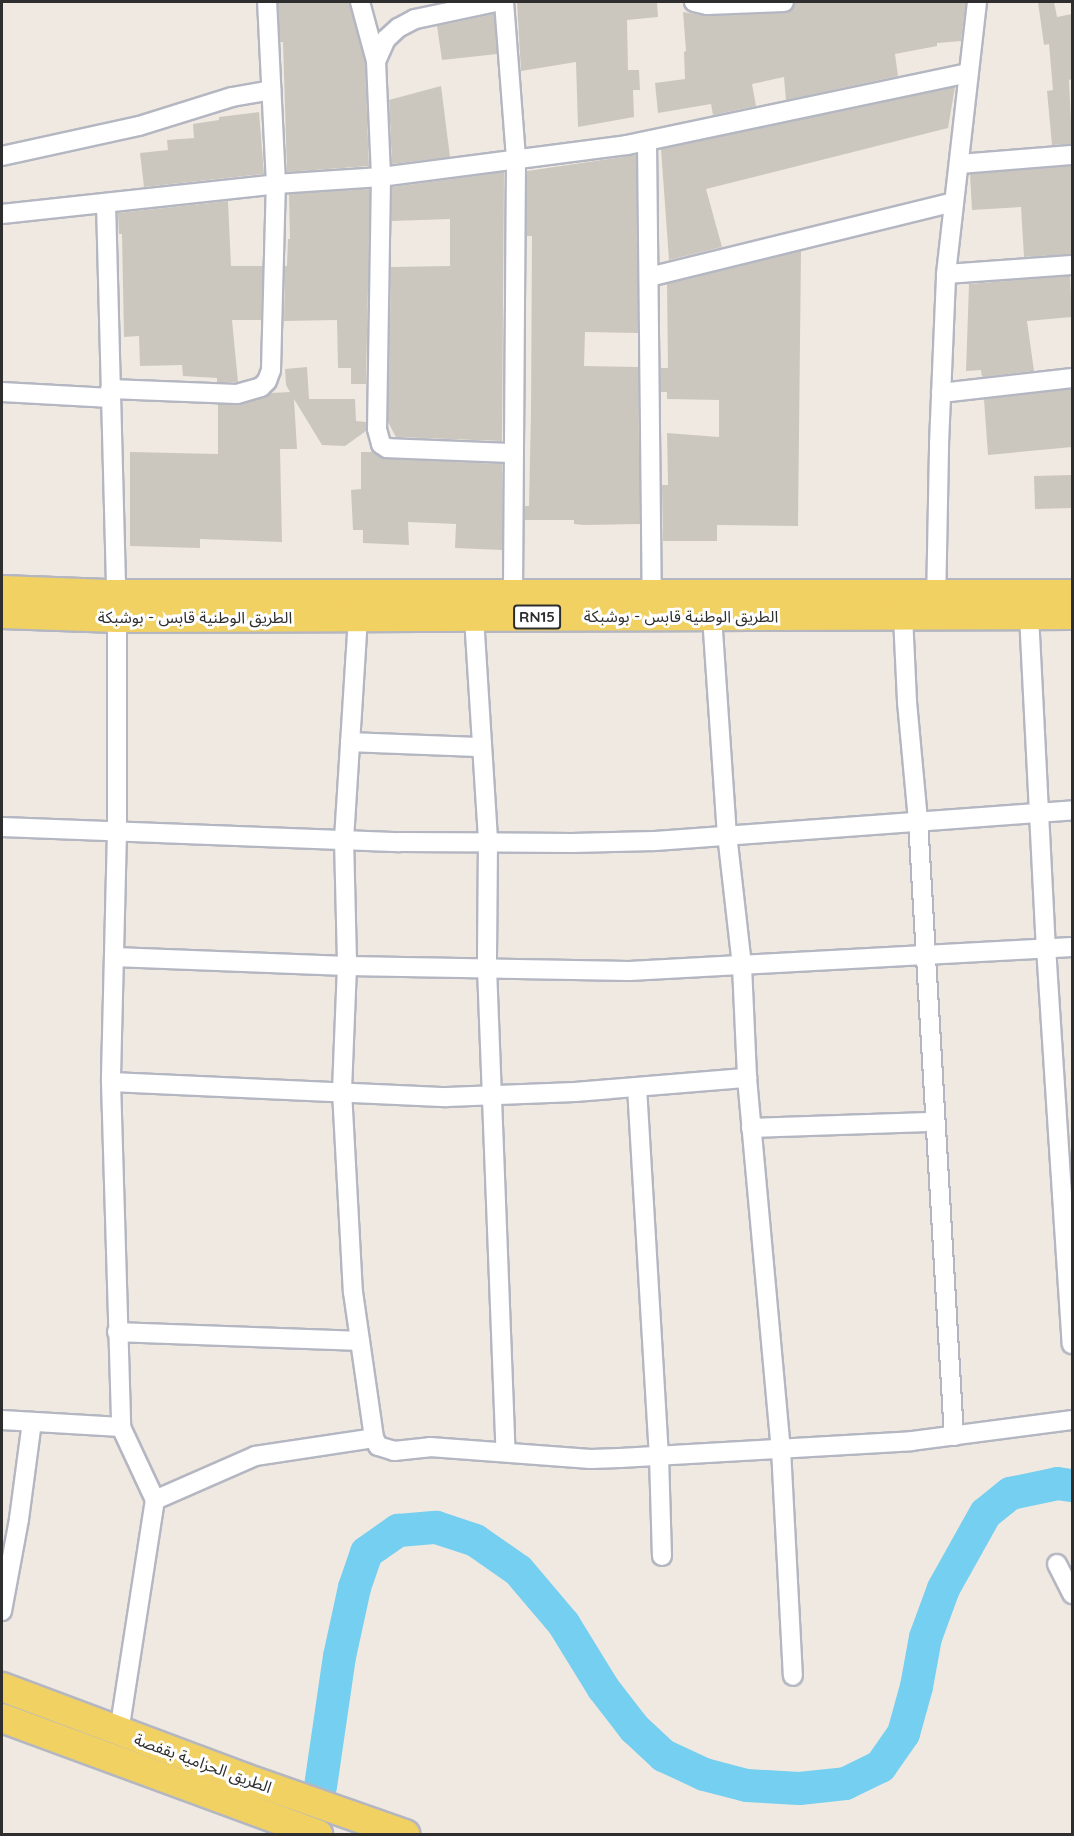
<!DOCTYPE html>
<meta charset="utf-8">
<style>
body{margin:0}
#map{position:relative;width:1074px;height:1836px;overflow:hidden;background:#efe9e1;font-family:Quicksand,"Noto Sans Arabic",sans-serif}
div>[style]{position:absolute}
.river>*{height:33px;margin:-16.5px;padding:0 16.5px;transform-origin:16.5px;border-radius:16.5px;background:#75cff0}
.building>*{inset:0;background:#cbc7bf}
.roads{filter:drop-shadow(2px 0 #b4b7c1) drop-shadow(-2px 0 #b4b7c1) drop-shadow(0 2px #b4b7c1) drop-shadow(0 -2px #b4b7c1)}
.street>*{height:18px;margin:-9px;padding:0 9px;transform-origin:9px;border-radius:9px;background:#fff}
.primary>*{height:28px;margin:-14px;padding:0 14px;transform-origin:14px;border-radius:14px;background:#f2d163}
span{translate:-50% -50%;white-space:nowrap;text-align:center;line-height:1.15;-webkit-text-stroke:6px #fff;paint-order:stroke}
.shield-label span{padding:2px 4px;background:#fff;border:2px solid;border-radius:4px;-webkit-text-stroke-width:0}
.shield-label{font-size:15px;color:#2e2e2e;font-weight:700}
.street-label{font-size:16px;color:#2e2e2e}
.frame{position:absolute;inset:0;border:3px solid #2e2e2e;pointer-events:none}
</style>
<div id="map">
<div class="river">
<div style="left:320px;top:1786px;width:131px;rotate:-81.7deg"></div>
<div style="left:339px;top:1656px;width:71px;rotate:-77.7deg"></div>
<div style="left:354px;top:1587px;width:37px;rotate:-71deg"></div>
<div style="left:366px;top:1552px;width:39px;rotate:-35deg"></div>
<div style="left:398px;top:1530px;width:38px;rotate:-5deg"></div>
<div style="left:436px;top:1527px;width:41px;rotate:18.4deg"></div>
<div style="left:475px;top:1540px;width:52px;rotate:34.9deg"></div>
<div style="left:518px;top:1570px;width:70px;rotate:49.7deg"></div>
<div style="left:563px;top:1623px;width:76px;rotate:58.4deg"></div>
<div style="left:603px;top:1688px;width:51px;rotate:52.2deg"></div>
<div style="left:634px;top:1728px;width:40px;rotate:43deg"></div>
<div style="left:663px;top:1755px;width:45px;rotate:24.9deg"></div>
<div style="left:704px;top:1774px;width:43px;rotate:14.7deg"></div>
<div style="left:746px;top:1785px;width:53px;rotate:3.2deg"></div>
<div style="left:799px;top:1788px;width:46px;rotate:-6.2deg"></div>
<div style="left:845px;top:1783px;width:39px;rotate:-26deg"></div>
<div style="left:880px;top:1766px;width:40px;rotate:-55.1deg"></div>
<div style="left:903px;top:1733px;width:49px;rotate:-74.5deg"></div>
<div style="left:916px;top:1686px;width:50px;rotate:-79.6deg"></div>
<div style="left:925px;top:1637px;width:52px;rotate:-69.8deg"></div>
<div style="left:943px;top:1588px;width:86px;rotate:-60.8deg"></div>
<div style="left:985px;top:1513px;width:32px;rotate:-39deg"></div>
<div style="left:1010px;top:1493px;width:48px;rotate:-12deg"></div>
<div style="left:1057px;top:1483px;width:15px;rotate:8deg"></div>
</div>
<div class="building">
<div style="clip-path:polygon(349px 2px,365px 63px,369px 166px,287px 172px,283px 42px,280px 42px,278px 3px)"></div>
<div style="clip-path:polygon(517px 2px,657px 2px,658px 17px,627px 20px,628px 70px,639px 70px,640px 90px,633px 90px,634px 117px,578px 127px,576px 62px,521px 71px)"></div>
<div style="clip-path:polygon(795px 2px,966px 2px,961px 41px,937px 43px,937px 46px,895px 54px,898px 76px,786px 100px,784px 77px,752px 84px,756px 106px,713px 115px,711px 104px,658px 113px,655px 83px,685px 79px,684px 52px,686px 51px,683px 12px,707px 16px,784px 13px,790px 11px)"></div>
<div style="clip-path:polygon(1038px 2px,1054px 2px,1057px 17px,1072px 14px,1072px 79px,1069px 80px,1072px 144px,1052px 145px,1047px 91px,1053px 90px,1049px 44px,1044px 45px)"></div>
<div style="clip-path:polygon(494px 14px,497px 54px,442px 60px,437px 26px)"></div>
<div style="clip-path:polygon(441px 86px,450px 157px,392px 164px,389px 100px)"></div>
<div style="clip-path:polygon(955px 87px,948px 128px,706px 189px,722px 247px,669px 260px,661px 149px)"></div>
<div style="clip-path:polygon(259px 112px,264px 174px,144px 187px,140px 153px,168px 150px,167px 140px,194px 138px,193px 124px,219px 120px,219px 117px)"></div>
<div style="clip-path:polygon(636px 155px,638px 333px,585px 332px,584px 366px,638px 367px,640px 524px,584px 525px,574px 524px,574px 520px,525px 520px,525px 506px,529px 506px,531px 412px,532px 236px,527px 236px,527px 171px)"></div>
<div style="clip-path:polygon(1072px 166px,1072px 254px,1024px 257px,1021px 207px,972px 210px,970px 174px)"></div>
<div style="clip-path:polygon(504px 172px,502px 441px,396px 437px,388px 422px,391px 267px,450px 266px,450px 219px,392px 221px,392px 187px)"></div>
<div style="clip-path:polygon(370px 189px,366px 384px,351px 384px,351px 368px,338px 368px,337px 320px,284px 321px,285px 266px,287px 266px,288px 239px,290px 239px,289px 194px)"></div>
<div style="clip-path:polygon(228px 201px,231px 266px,263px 266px,261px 320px,232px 320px,238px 382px,217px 382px,217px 378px,183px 376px,182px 365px,140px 366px,139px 336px,124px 337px,122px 234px,119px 234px,118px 213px)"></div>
<div style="clip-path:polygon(801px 251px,798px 526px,717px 525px,717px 541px,663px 541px,662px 485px,668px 485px,667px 433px,719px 437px,719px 400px,667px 399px,667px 392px,661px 392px,661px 368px,668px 368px,667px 284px)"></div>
<div style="clip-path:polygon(1070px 276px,1072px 317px,1027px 321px,1034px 371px,982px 377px,981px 370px,966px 371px,969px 284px)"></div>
<div style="clip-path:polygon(307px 367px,309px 399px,355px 399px,356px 421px,366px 422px,366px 431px,345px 446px,322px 445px,294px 399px,297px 449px,280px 449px,282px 542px,200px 539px,200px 548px,130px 546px,130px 452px,218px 454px,218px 404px,240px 405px,271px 393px,290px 392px,286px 385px,285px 369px)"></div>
<div style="clip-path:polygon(1072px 389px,1072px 447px,988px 455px,984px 399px)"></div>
<div style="clip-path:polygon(361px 452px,373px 452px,387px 459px,502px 464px,502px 550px,455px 548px,456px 524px,408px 522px,409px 545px,363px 543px,363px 530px,353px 530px,351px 490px,361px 489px)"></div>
<div style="clip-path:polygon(1072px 475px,1072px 508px,1035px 509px,1034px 476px)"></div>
</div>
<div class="roads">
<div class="street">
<div style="left:360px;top:2px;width:61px;rotate:74.8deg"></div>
<div style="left:496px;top:2px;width:83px;rotate:168.1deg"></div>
<div style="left:415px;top:19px;width:19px;rotate:152deg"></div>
<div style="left:398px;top:28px;width:16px;rotate:137deg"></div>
<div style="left:386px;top:39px;width:24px;rotate:114deg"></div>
<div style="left:376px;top:61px;width:116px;rotate:87.5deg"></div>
<div style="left:381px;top:177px;width:252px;rotate:90.9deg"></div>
<div style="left:377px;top:429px;width:16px;rotate:75deg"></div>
<div style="left:381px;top:444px;width:7px;rotate:34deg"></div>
<div style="left:387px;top:448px;width:127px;rotate:2.3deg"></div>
<div style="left:504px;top:2px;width:157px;rotate:85.6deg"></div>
<div style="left:516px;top:159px;width:443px;rotate:90.4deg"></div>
<div style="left:694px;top:2px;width:13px;rotate:13deg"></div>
<div style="left:707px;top:5px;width:77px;rotate:-2.2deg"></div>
<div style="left:647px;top:142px;width:453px;rotate:89.4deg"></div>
<div style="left:2px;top:156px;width:140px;rotate:-12.4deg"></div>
<div style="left:139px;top:126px;width:97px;rotate:-17.3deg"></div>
<div style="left:232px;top:97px;width:40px;rotate:-10deg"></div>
<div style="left:959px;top:164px;width:113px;rotate:-4.6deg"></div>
<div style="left:106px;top:203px;width:415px;rotate:88.5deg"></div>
<div style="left:117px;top:618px;width:213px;rotate:90deg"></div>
<div style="left:117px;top:831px;width:251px;rotate:91.4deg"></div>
<div style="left:111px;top:1082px;width:345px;rotate:88.3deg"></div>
<div style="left:2px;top:214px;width:276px;rotate:-6.2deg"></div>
<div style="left:276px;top:184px;width:105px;rotate:-3.8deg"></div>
<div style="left:381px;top:177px;width:248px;rotate:-7.4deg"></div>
<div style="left:627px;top:145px;width:349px;rotate:-11.9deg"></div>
<div style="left:946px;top:274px;width:126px;rotate:-4.1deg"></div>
<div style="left:649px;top:277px;width:314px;rotate:-13.8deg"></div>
<div style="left:110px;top:389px;width:127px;rotate:2.3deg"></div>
<div style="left:237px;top:394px;width:25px;rotate:-16deg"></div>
<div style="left:261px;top:387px;width:8px;rotate:-45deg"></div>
<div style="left:267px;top:381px;width:12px;rotate:-70deg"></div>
<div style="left:271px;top:370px;width:186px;rotate:-88.5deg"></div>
<div style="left:276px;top:184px;width:182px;rotate:-92.8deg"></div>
<div style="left:2px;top:392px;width:109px;rotate:3.2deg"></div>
<div style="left:941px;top:393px;width:132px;rotate:-6.5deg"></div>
<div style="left:936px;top:605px;width:161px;rotate:-88.9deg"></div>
<div style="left:939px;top:444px;width:170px;rotate:-87.6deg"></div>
<div style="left:946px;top:274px;width:274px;rotate:-83.5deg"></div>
<div style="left:1029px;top:615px;width:332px;rotate:87.1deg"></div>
<div style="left:1046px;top:947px;width:398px;rotate:86.3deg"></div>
<div style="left:712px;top:616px;width:219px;rotate:86.1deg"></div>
<div style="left:727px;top:834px;width:133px;rotate:83.5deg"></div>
<div style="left:742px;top:966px;width:112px;rotate:87.4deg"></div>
<div style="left:747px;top:1078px;width:373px;rotate:84.8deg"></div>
<div style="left:781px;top:1449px;width:227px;rotate:87deg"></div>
<div style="left:903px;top:616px;width:86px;rotate:87.3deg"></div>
<div style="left:907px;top:702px;width:119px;rotate:84.7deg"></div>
<div style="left:918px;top:820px;width:617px;rotate:86.66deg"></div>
<div style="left:358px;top:617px;width:222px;rotate:93.6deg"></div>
<div style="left:344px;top:839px;width:127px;rotate:88.6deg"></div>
<div style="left:347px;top:966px;width:125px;rotate:92.3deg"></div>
<div style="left:342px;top:1091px;width:201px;rotate:86.9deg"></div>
<div style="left:353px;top:1292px;width:148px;rotate:81.8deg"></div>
<div style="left:374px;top:1438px;width:9px;rotate:63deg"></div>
<div style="left:378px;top:1446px;width:17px;rotate:17deg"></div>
<div style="left:394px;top:1451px;width:36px;rotate:-6deg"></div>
<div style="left:430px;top:1447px;width:161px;rotate:4.3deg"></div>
<div style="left:591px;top:1459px;width:29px;rotate:-2deg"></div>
<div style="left:620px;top:1458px;width:292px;rotate:-3.3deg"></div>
<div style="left:912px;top:1441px;width:161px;rotate:-7.5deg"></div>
<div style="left:474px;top:617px;width:225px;rotate:86.4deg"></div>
<div style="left:488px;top:842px;width:126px;rotate:90.5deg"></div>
<div style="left:487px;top:968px;width:484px;rotate:87.8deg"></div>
<div style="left:350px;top:742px;width:132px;rotate:2.2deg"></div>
<div style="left:2px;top:827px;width:398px;rotate:2.2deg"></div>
<div style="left:400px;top:842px;width:172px;rotate:0.3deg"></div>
<div style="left:572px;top:843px;width:82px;rotate:-1.4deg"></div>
<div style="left:654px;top:841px;width:419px;rotate:-4.2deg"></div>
<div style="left:114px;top:957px;width:233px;rotate:2.2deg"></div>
<div style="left:347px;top:966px;width:282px;rotate:1deg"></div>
<div style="left:629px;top:971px;width:444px;rotate:-3.1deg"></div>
<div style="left:111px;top:1082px;width:336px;rotate:2.6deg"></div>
<div style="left:447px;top:1097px;width:128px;rotate:-2.2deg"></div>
<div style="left:575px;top:1092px;width:173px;rotate:-4.7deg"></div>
<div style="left:637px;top:1087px;width:370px;rotate:86.6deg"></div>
<div style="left:659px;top:1456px;width:100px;rotate:88.3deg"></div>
<div style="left:751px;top:1128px;width:184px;rotate:-1.9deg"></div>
<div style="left:117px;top:1332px;width:243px;rotate:2.1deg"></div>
<div style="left:2px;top:1420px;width:119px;rotate:3.4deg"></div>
<div style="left:121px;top:1427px;width:81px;rotate:65deg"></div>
<div style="left:155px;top:1500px;width:109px;rotate:-23.7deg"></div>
<div style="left:255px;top:1456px;width:120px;rotate:-8.6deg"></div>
<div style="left:1057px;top:1564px;width:34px;rotate:63deg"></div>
<div style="left:2px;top:1611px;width:94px;rotate:-79.5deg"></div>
<div style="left:19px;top:1519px;width:98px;rotate:-82.4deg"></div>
<div style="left:119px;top:1732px;width:235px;rotate:-81.2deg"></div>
</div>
<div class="primary">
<div style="left:2px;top:590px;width:106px;rotate:2.2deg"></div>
<div style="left:108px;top:594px;width:964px"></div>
<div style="left:2px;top:614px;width:115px;rotate:2deg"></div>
<div style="left:117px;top:618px;width:955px;rotate:-0.18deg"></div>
<div style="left:2px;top:1687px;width:259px;rotate:20.5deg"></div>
<div style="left:245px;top:1778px;width:170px;rotate:19.3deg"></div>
<div style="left:2px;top:1718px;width:337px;rotate:20.2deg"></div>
</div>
</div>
<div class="shield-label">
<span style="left:537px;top:617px">RN15</span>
</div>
<div class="street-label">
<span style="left:681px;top:616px">الطريق الوطنية قابس - بوشبكة</span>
<span style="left:195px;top:617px">الطريق الوطنية قابس - بوشبكة</span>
<span style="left:203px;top:1763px;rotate:20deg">الطريق الحزامية بقفصة</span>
</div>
<div class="frame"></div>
</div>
